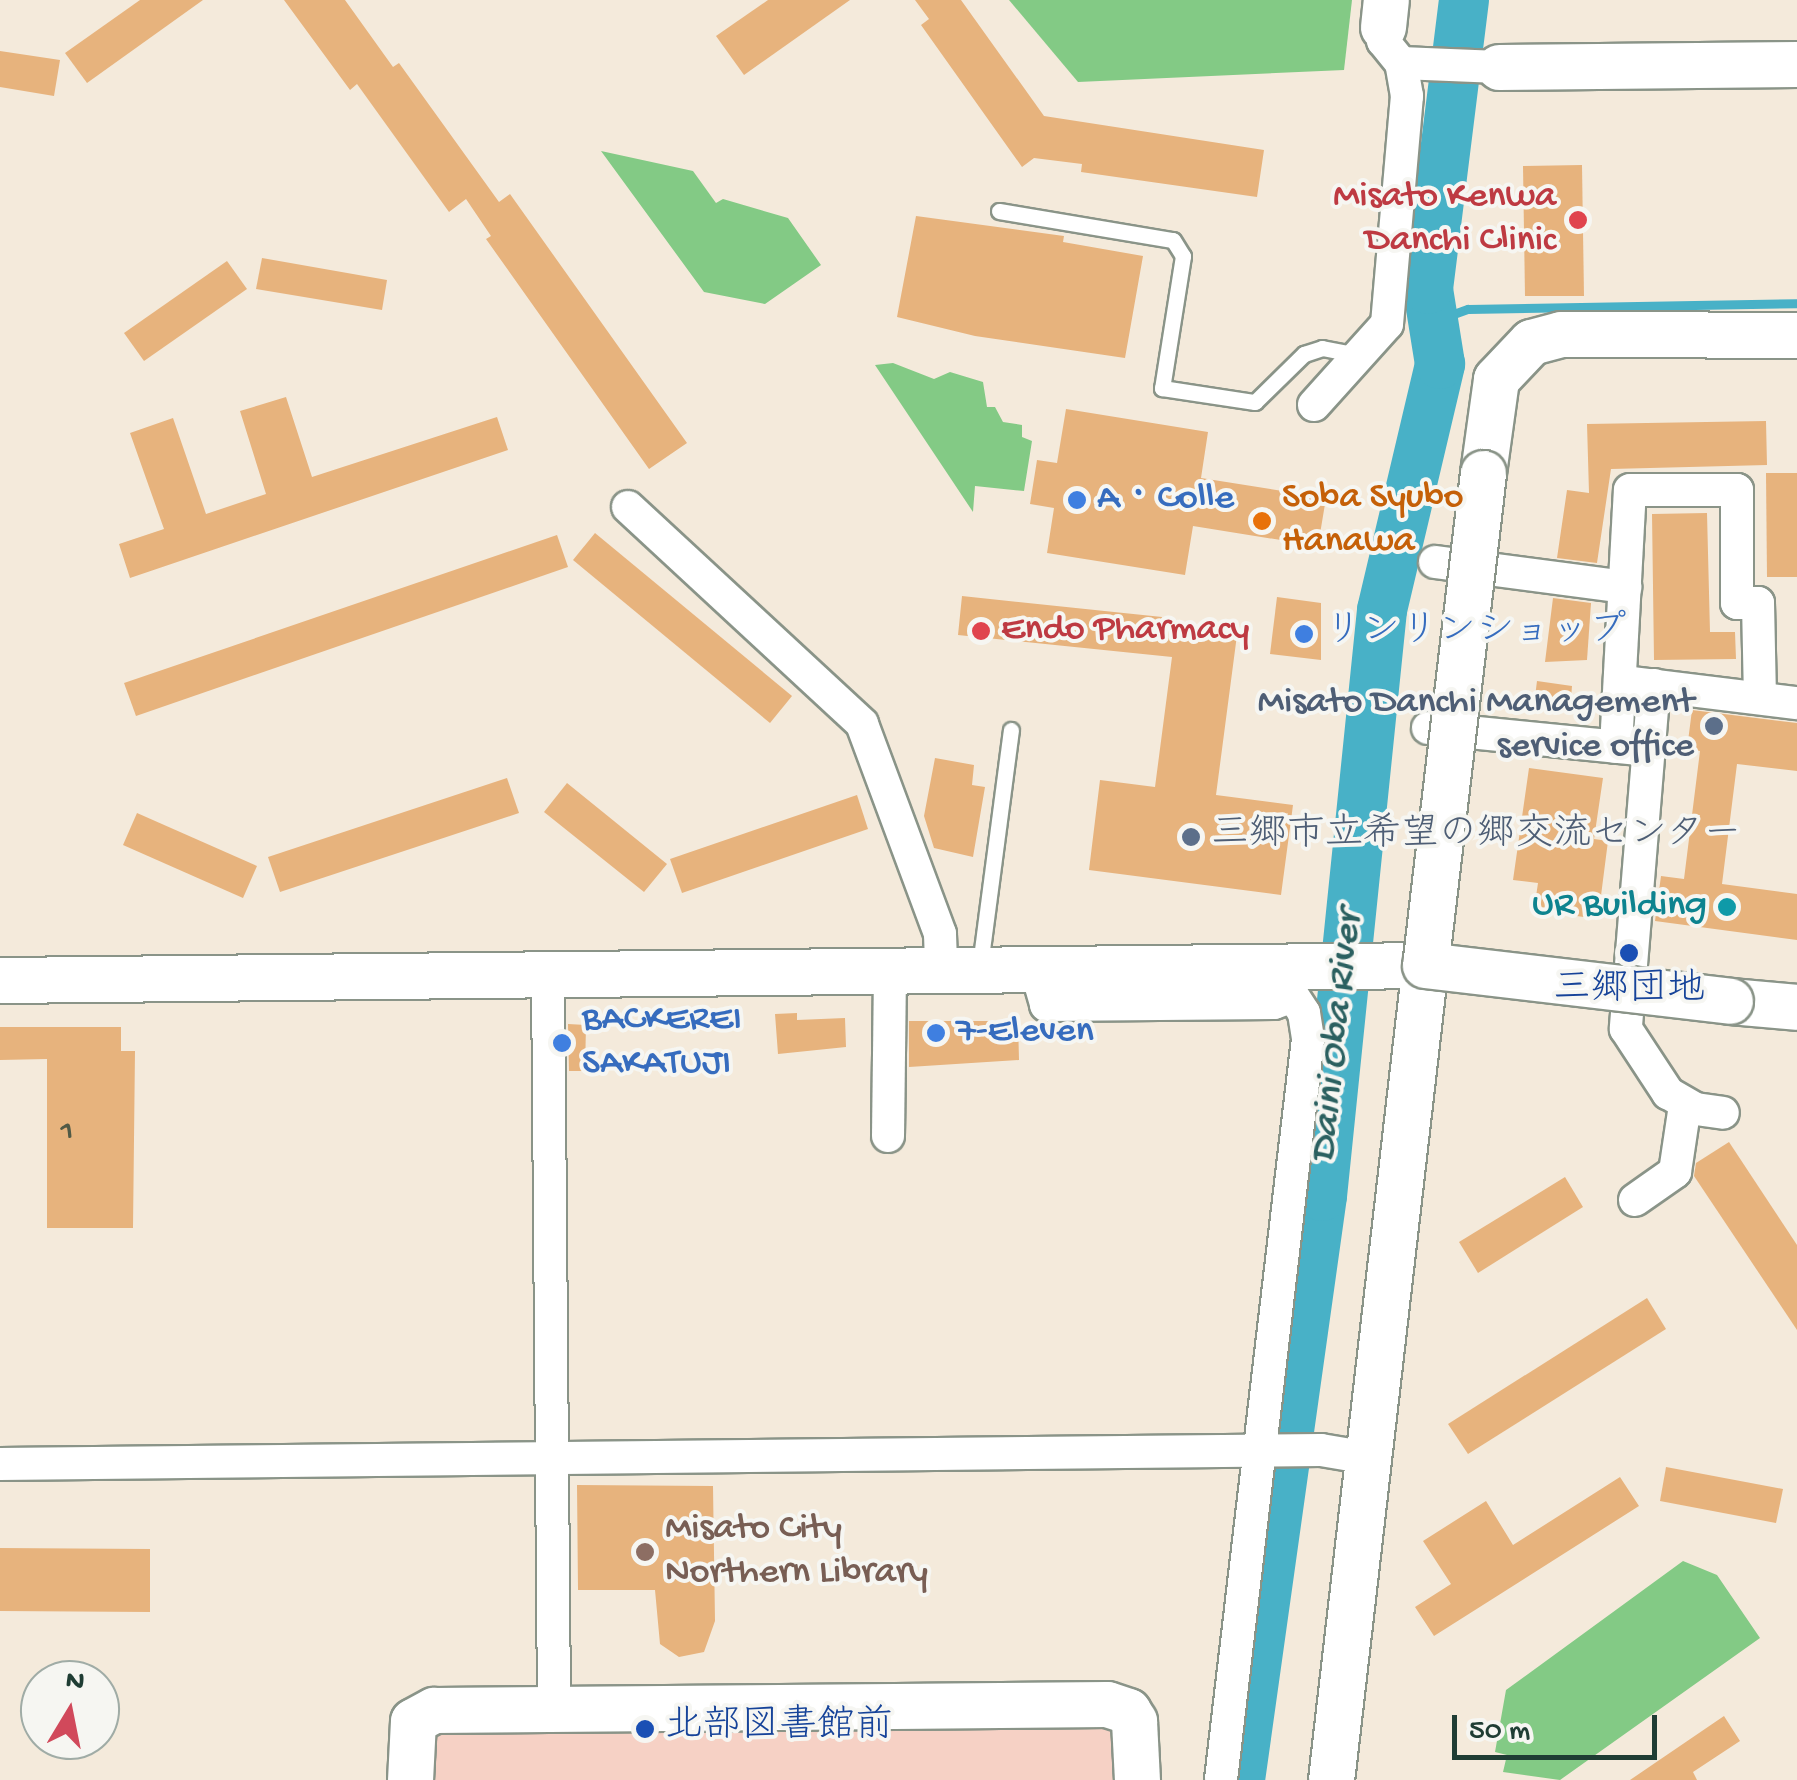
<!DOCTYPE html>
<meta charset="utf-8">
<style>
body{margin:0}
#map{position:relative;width:1797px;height:1780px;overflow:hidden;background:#f4eadb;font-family:"Gochi Hand","Klee One",sans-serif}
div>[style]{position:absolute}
.built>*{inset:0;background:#f6d1c5}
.green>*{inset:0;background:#83ca85}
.stream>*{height:9px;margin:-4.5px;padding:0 4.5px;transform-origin:4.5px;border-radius:4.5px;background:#48b1c7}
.river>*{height:50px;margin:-25px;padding:0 25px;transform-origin:25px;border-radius:25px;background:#48b1c7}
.building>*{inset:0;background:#e7b37d}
.roads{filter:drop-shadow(2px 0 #8a9488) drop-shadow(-2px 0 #8a9488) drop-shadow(0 2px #8a9488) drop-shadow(0 -2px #8a9488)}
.lane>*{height:15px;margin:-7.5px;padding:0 7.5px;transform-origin:7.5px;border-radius:7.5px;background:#fff}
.street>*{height:32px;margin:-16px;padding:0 16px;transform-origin:16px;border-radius:16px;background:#fff}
.secondary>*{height:45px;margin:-22.5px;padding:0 22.5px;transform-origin:22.5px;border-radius:22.5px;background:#fff}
.bridges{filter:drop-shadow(2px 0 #8a9488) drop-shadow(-2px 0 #8a9488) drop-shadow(0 2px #8a9488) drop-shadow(0 -2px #8a9488)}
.secondary-bridge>*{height:45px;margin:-22.5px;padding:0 22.5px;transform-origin:22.5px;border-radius:22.5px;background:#fff}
.dots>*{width:28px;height:28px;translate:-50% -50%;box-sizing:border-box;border:5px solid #f6f6f2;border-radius:50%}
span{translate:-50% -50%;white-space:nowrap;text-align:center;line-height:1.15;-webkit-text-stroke:8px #f6f6f2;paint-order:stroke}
.number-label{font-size:32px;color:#515a46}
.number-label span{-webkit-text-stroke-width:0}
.health-label{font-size:38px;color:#be3a42}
.right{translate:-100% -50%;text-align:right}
.left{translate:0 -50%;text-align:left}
.food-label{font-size:38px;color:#c56008}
.shop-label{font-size:38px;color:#366cbe}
.service-label{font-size:38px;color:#4e5e75}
.culture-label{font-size:38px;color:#0d838f}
.transit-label{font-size:38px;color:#164399}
.education-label{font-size:38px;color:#785e54}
.water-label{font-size:40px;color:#2b6060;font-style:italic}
.north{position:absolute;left:20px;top:1660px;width:100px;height:100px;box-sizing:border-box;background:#f6f6f2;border:2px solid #a0aca6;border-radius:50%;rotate:10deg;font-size:28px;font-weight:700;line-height:40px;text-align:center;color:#1f3d34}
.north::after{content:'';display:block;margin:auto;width:35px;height:45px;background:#d1495b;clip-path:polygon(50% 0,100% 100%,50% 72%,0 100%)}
.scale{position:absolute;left:1452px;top:1715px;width:205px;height:45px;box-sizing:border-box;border:5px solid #1f3d34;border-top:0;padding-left:12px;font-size:30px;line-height:35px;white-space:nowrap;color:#1f3d34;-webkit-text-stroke:8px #f6f6f2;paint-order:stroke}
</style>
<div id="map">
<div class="built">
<div style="clip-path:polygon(1106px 1724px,1120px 1736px,1120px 1780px,427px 1780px,427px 1745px,443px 1731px)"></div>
</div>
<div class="green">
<div style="clip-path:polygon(1009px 0,1352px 0,1344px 70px,1078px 82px)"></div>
<div style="clip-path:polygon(601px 151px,693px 171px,716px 203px,723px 199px,788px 218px,821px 265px,765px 304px,704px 292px)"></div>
<div style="clip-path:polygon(893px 363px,934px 379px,950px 372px,983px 382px,987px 407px,995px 407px,1003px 422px,1022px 425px,1022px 437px,1032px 441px,1024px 491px,975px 486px,973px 512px,875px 365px)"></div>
<div style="clip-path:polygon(1683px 1561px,1717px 1575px,1760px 1638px,1560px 1780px,1503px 1772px,1507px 1755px,1495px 1752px,1506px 1690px)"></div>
</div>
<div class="stream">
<div style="left:1437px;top:320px;width:33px;rotate:-20deg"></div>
<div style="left:1468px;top:309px;width:329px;rotate:-1deg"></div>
</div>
<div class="river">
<div style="left:1240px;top:1780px;width:590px;rotate:-82.01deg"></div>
<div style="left:1322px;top:1196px;width:589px;rotate:-84.15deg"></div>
<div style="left:1382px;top:610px;width:253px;rotate:-76.7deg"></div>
<div style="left:1440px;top:364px;width:76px;rotate:-99.1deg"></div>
<div style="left:1428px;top:289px;width:291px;rotate:-82.9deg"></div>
</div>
<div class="building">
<div style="clip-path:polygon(140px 0,203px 0,87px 83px,65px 53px)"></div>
<div style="clip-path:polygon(284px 0,345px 0,393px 67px,399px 63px,499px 202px,510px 194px,687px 443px,649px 469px,486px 239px,491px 236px,466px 199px,449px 212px,357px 84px,350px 90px)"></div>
<div style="clip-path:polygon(768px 0,850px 0,744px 75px,716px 36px)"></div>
<div style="clip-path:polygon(915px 0,961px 0,1044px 116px,1264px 150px,1257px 197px,1081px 172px,1082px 164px,1034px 158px,1022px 167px,921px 25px,929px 19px)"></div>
<div style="clip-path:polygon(0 51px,60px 60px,54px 96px,0 87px)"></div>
<div style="clip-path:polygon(1582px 165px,1584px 296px,1525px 296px,1523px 166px)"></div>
<div style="clip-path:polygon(916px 216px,1064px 236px,1063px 242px,1143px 256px,1125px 358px,975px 336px,897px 317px)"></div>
<div style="clip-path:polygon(262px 258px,387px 280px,382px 310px,256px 289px)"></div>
<div style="clip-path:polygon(227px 261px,247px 289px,144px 361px,124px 333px)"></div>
<div style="clip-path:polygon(286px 397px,312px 477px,497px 417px,508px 450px,130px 578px,119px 544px,164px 529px,130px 433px,173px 418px,206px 514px,266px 494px,240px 411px)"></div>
<div style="clip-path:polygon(1066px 409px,1208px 432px,1201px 478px,1326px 498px,1318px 546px,1193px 526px,1185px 575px,1047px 553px,1054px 508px,1030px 504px,1037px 460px,1057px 463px)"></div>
<div style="clip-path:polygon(1766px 421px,1767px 465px,1611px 469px,1597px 563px,1557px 558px,1567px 490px,1589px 493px,1587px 424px)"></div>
<div style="clip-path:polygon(1766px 473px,1797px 473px,1797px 577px,1767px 577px)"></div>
<div style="clip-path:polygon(1707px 513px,1710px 632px,1735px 632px,1736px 659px,1654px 660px,1652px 514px)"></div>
<div style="clip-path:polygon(595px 533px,792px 696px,770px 723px,573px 560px)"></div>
<div style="clip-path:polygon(557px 535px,568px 567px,136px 716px,124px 683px)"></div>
<div style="clip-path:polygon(962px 596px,1162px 617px,1161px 625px,1237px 635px,1216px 795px,1293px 805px,1281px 895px,1089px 870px,1100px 780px,1155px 787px,1172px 657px,958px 635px)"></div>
<div style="clip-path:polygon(1277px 597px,1321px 603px,1321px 660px,1270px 654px)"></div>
<div style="clip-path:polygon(1553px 598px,1591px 603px,1587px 660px,1545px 662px)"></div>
<div style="clip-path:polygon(1537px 681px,1572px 686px,1570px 710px,1534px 705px)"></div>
<div style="clip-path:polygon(1692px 710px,1797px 723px,1797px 771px,1737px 764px,1722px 884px,1797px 894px,1797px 940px,1655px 921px,1661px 876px,1684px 879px,1700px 751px,1687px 749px)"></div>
<div style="clip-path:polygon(935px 758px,974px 765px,972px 785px,985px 787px,973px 857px,934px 848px,924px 816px)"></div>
<div style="clip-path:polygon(1529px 768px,1603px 778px,1594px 839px,1608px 841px,1598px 919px,1534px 910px,1538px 883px,1513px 880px)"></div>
<div style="clip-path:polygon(507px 778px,519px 813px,280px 892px,268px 857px)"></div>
<div style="clip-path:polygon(567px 783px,667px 864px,644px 892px,544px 812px)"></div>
<div style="clip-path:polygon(857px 795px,868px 829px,682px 893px,670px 859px)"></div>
<div style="clip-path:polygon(137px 813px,257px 866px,243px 898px,123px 845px)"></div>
<div style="clip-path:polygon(797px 1013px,797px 1020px,845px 1018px,846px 1047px,778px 1054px,775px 1014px)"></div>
<div style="clip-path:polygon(909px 1021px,1018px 1021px,1019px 1060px,909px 1067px)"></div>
<div style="clip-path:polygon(568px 1024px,586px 1025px,585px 1071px,569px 1071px)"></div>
<div style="clip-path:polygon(0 1027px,121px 1027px,121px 1051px,135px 1051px,133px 1228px,47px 1228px,47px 1059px,0 1060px)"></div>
<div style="clip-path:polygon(1729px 1142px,1797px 1245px,1797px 1330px,1694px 1176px,1696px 1163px)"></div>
<div style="clip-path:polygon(1565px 1177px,1583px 1207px,1478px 1273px,1459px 1242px)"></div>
<div style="clip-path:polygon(1647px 1298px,1666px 1329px,1468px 1454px,1448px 1424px)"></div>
<div style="clip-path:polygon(1666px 1467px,1783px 1489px,1776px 1523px,1660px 1501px)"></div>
<div style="clip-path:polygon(1620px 1477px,1639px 1506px,1434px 1636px,1415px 1607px,1451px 1584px,1423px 1541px,1486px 1501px,1513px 1545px)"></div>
<div style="clip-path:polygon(577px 1485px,713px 1486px,715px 1621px,704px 1652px,679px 1657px,660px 1644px,655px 1590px,578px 1590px)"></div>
<div style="clip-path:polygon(0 1548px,150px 1549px,150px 1612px,0 1611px)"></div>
<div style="clip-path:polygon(1724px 1716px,1740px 1741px,1693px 1772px,1697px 1780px,1630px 1780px)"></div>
</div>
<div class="roads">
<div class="lane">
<div style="left:999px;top:211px;width:176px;rotate:9.5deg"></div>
<div style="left:1173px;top:240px;width:19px;rotate:58deg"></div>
<div style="left:1183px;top:256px;width:134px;rotate:99deg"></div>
<div style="left:1162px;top:388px;width:94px;rotate:8.6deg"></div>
<div style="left:1255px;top:402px;width:69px;rotate:-44.4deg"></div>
<div style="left:1304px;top:354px;width:19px;rotate:-18deg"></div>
<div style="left:1322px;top:348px;width:36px;rotate:11deg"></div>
<div style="left:980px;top:965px;width:237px;rotate:-82.5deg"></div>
</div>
<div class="street">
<div style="left:1401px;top:63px;width:98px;rotate:2.3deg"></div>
<div style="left:1314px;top:405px;width:109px;rotate:-48deg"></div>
<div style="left:1387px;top:324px;width:229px;rotate:-85deg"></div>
<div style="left:1407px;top:96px;width:34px;rotate:-100deg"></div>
<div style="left:1401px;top:63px;width:28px;rotate:-129deg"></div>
<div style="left:1383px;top:41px;width:14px;rotate:-90deg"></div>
<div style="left:628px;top:507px;width:319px;rotate:42.8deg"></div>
<div style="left:862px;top:724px;width:224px;rotate:69.6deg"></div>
<div style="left:940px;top:934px;width:36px;rotate:88deg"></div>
<div style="left:1435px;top:562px;width:192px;rotate:7.5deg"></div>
<div style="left:1633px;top:683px;width:165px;rotate:7deg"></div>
<div style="left:1654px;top:685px;width:345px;rotate:94.7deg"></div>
<div style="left:1626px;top:1029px;width:77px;rotate:56.7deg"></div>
<div style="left:1668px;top:1093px;width:32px;rotate:30deg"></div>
<div style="left:1696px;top:1109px;width:27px;rotate:8deg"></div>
<div style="left:1428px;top:728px;width:211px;rotate:5.7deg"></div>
<div style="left:1616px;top:747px;width:257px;rotate:-86.9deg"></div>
<div style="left:1630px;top:490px;width:107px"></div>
<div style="left:1737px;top:490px;width:113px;rotate:90deg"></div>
<div style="left:1737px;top:603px;width:21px"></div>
<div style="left:1758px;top:603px;width:95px;rotate:88.8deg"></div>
<div style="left:1036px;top:969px;width:37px;rotate:74deg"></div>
<div style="left:1046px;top:1005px;width:228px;rotate:-0.5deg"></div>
<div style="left:1274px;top:1003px;width:20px;rotate:-20deg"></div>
<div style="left:1293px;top:996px;width:20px;rotate:57deg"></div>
<div style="left:1304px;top:1013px;width:26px;rotate:81deg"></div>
<div style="left:1308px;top:1039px;width:746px;rotate:96.7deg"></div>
<div style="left:548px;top:975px;width:733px;rotate:89.53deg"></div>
<div style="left:888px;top:1136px;width:165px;rotate:-89.3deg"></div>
<div style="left:1635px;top:1200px;width:49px;rotate:-35deg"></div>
<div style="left:1675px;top:1172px;width:68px;rotate:-81.5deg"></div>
<div style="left:0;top:1464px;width:1321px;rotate:-0.61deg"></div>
<div style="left:1321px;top:1450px;width:48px;rotate:9.7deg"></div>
</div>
<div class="secondary">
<div style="left:1383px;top:27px;width:27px;rotate:-84deg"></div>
<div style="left:1499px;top:67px;width:298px;rotate:-0.6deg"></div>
<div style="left:1483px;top:473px;width:95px;rotate:-82.1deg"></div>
<div style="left:1496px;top:379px;width:51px;rotate:-46.6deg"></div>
<div style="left:1531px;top:342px;width:31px;rotate:-15deg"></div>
<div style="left:1561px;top:334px;width:236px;rotate:0.2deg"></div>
<div style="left:0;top:980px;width:1425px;rotate:-0.6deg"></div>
<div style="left:1425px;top:965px;width:820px;rotate:96.58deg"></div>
<div style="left:1730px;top:1001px;width:67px;rotate:5.1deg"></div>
<div style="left:410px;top:1780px;width:59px;rotate:-87.1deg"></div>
<div style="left:413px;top:1721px;width:24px;rotate:-28deg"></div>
<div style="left:434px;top:1710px;width:673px;rotate:-0.51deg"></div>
<div style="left:1107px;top:1704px;width:22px;rotate:18deg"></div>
<div style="left:1128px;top:1711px;width:12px;rotate:59deg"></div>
<div style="left:1134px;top:1721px;width:59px;rotate:87.1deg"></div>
</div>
</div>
<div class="bridges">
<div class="secondary-bridge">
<div style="left:1483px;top:473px;width:495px;rotate:96.7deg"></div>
<div style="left:1425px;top:965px;width:307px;rotate:6.7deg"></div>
</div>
</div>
<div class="dots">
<div style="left:1578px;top:220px;background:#e0444e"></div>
<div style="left:1077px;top:500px;background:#3f7fe0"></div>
<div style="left:1262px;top:521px;background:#e8710a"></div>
<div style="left:981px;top:631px;background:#e0444e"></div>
<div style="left:1304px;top:634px;background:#3f7fe0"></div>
<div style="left:1714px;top:726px;background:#5c6f8a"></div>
<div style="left:1191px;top:837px;background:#5c6f8a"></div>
<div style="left:1727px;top:907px;background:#0f9aa8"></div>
<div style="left:1629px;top:953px;background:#1a4fb4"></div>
<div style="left:936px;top:1033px;background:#3f7fe0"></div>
<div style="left:562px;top:1043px;background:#3f7fe0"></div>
<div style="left:645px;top:1552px;background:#8d6e63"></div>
<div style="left:645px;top:1729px;background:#1a4fb4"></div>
</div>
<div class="number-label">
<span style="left:67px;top:1133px">1</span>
</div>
<div class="health-label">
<span class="right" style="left:1556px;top:220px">Misato Kenwa<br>Danchi Clinic</span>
<span class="left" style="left:1001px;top:631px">Endo Pharmacy</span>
</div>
<div class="food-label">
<span class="left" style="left:1282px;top:521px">Soba Syubo<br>Hanawa</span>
</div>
<div class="shop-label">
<span class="left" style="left:1097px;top:500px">A・Colle</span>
<span class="left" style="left:1324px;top:634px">リンリンショップ</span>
<span class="left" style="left:582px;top:1043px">BACKEREI<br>SAKATUJI</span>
<span class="left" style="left:956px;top:1033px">7-Eleven</span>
</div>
<div class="service-label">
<span class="right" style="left:1694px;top:726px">Misato Danchi Management<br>service office</span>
<span class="left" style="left:1211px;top:837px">三郷市立希望の郷交流センター</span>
</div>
<div class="culture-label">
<span class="right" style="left:1707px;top:907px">UR Building</span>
</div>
<div class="transit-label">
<span style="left:1629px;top:992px">三郷団地</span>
<span class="left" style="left:665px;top:1729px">北部図書館前</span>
</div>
<div class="education-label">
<span class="left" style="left:665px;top:1552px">Misato City<br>Northern Library</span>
</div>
<div class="water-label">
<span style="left:1338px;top:1037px;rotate:-84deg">Daini Oba River</span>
</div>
<div class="north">N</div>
<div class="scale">50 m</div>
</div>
